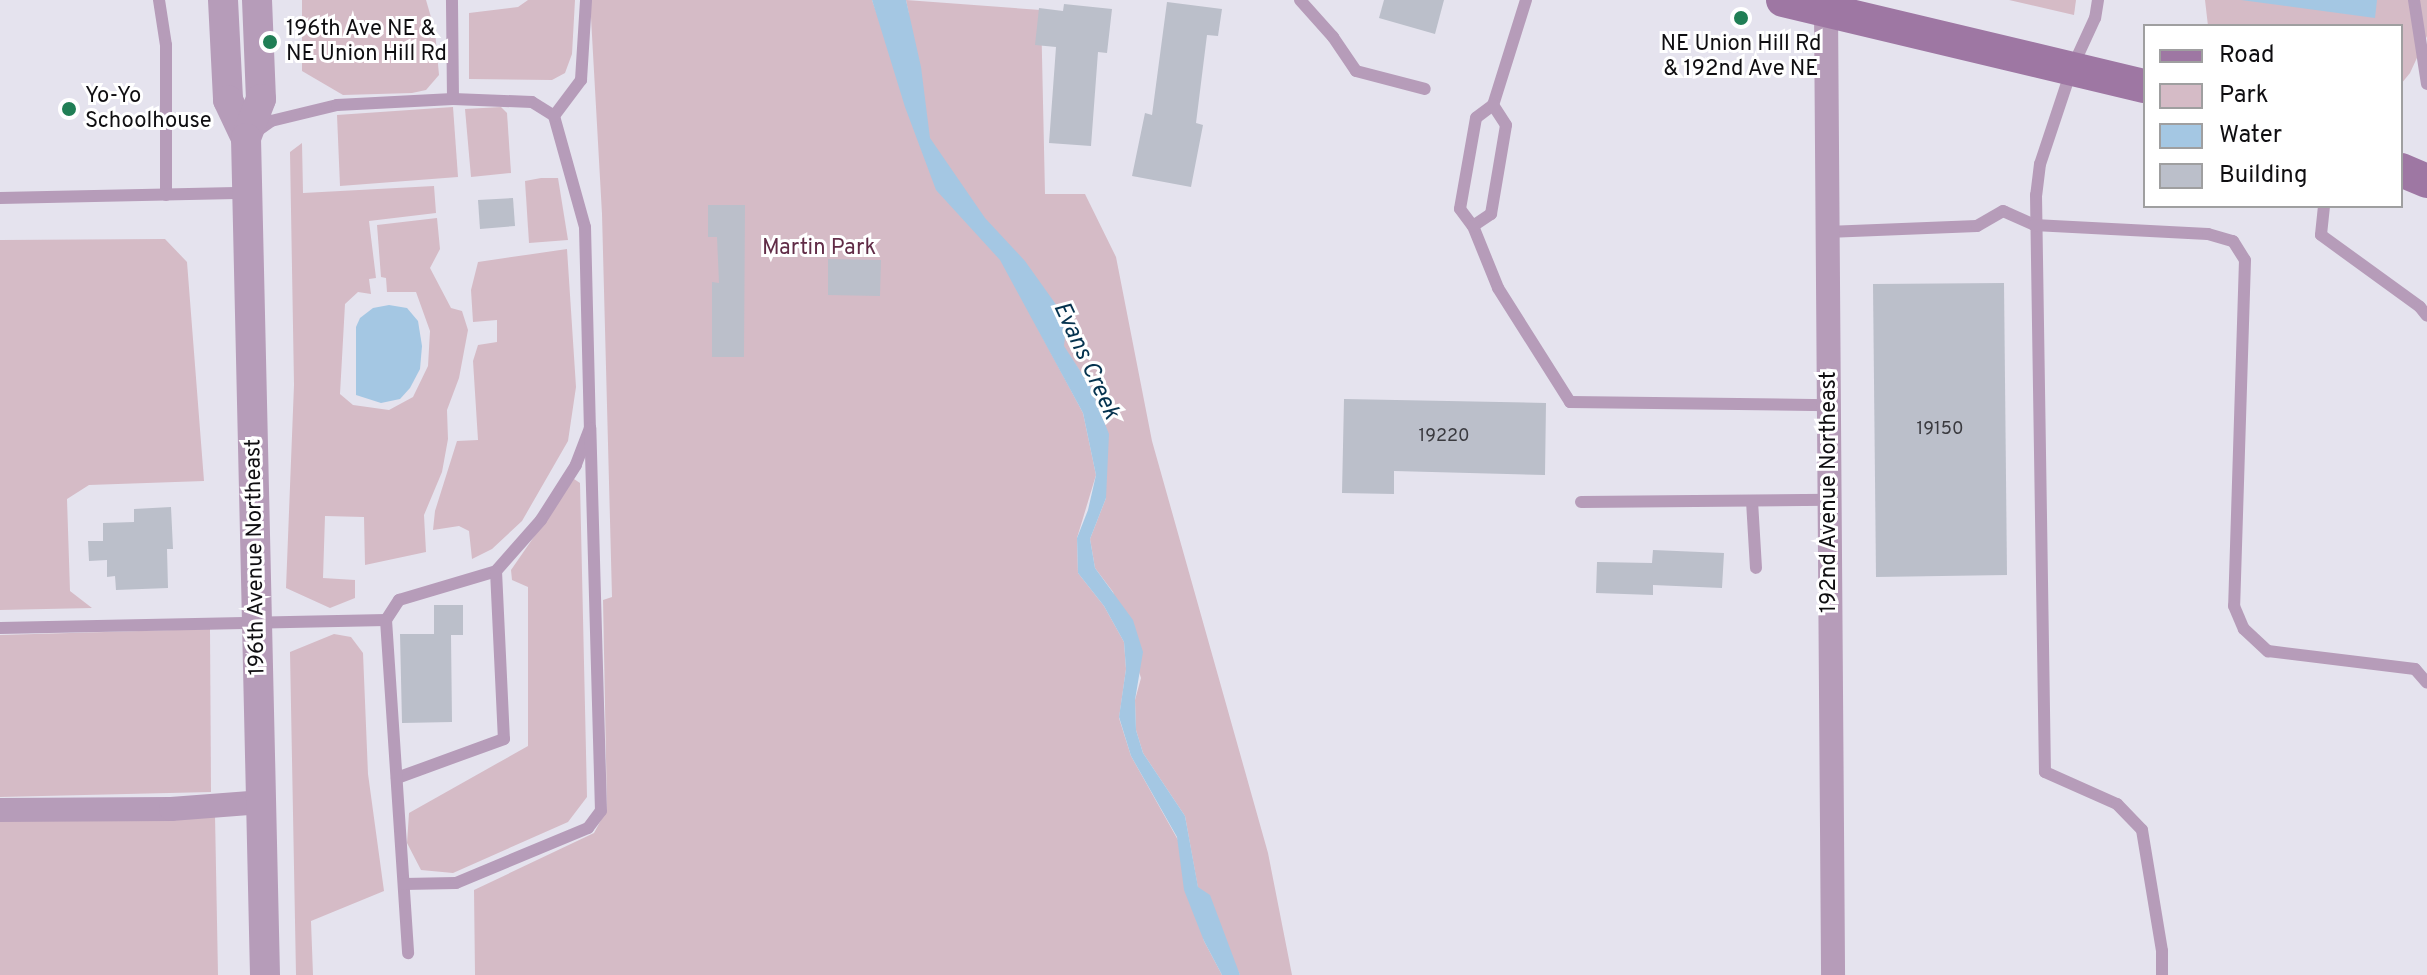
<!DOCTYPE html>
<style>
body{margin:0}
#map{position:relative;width:2427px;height:975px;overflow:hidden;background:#e5e3ee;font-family:Overpass,sans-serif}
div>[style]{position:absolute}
.green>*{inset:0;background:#d5bbc6}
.water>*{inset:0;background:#a4c7e3}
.building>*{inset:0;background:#bbbfca}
.service>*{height:12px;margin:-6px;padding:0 6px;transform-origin:6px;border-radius:6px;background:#b69cb9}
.minor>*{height:24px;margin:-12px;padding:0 12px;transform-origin:12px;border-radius:12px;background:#b69cb9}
.tertiary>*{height:30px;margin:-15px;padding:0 15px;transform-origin:15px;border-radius:15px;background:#b69cb9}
.secondary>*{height:34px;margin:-17px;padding:0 17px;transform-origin:17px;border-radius:17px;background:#9e77a3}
.dots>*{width:22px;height:22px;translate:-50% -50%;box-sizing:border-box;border:4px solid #fff;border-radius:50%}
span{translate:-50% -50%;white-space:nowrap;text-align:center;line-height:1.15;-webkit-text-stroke:6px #fff;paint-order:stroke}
.number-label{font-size:18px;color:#3a3a3f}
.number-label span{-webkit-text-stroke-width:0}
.poi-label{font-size:22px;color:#0f0e11}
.left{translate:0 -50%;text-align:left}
.park-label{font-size:22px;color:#612c47}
.street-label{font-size:22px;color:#0f0e11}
.water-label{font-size:24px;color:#04324e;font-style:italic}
.legend{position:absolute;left:2143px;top:24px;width:260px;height:184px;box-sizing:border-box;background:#fff;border:2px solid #9f9fa0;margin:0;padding:10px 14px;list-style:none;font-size:24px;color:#0f0e11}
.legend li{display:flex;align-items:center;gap:16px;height:40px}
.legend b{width:40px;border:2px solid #9f9fa0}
</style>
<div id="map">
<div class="green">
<div style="clip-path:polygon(302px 0,426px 0,435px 31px,439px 75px,426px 90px,412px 93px,343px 95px,302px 71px)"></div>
<div style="clip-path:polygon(528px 0,575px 0,572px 54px,565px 73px,552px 80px,469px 79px,469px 13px,518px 7px)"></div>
<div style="clip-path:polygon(590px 0,872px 0,877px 14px,909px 15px,906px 0,1041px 10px,1045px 194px,1085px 194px,1116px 257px,1152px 441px,1268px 853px,1292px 975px,1240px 975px,1198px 888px,1185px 816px,1143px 753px,1136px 730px,1135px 700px,1141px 678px,1113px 592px,1095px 568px,1090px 539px,1106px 498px,1090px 386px,1063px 346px,1037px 327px,1083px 413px,1096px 475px,1077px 538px,1078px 573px,1104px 606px,1124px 642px,1126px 669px,1119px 718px,1131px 756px,1178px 840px,1204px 941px,1222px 975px,475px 975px,474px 890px,594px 833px,607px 809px,603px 600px,612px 597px,602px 214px)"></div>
<div style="clip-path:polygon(2009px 0,2076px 0,2074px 15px)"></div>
<div style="clip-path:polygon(2205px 0,2427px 0,2427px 36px,2410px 73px,2401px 84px,2401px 26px,2208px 26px)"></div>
<div style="clip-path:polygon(453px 107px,458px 177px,340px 186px,337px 115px)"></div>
<div style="clip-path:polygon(501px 107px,507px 113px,511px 173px,471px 177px,465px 109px)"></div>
<div style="clip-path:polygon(302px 143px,303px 193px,434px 186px,436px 213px,369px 221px,376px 278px,369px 279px,371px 294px,358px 292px,345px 304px,340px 394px,353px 405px,389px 410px,413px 397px,428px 366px,430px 331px,416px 292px,387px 292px,386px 278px,381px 277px,377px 225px,437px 218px,440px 249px,430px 268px,451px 308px,462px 311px,468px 330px,459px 378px,447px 410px,448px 439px,442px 472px,424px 515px,426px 552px,365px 565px,364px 517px,325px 516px,323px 578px,355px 580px,355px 598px,330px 608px,286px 588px,294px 385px,290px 152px)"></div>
<div style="clip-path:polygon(541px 178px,558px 178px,568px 240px,529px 243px,525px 181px)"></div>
<div style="clip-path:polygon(165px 239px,187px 262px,204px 481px,89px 485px,67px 499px,70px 591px,92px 608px,0 610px,0 240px)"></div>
<div style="clip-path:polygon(567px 249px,576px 387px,568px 441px,522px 521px,492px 549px,472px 559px,469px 531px,459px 526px,433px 530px,435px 511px,457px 441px,478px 440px,473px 361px,478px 345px,497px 342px,497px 320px,473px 322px,471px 290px,478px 262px)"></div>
<div style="clip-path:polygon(574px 479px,580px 483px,587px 797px,568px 822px,453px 873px,421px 870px,407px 843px,409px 813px,528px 746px,528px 587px,512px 580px,511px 570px)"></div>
<div style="clip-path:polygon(210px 629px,211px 792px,0 797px,0 635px)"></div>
<div style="clip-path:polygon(334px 634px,351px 637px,363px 653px,368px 774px,384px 891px,311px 921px,313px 975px,296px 975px,290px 652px)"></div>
<div style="clip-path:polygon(215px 815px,218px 975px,0 975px,0 820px)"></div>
</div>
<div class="water">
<div style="clip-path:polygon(872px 0,906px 0,921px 67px,930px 138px,985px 218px,1025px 261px,1067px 320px,1064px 346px,1090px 386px,1109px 434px,1106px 498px,1090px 539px,1095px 568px,1133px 620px,1143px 652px,1135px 700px,1136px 730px,1143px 753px,1185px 816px,1198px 887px,1210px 895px,1240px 975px,1222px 975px,1204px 941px,1184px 890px,1177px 837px,1131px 756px,1119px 717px,1126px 669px,1124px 642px,1104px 606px,1078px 573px,1077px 538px,1088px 510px,1096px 475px,1083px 413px,1000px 260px,936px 190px,905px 107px)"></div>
<div style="clip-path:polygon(2241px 0,2377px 0,2375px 18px)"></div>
<div style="clip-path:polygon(389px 305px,407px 308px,418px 321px,422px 346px,420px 369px,410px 388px,400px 399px,381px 403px,356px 395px,356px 327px,360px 318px,373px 308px)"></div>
</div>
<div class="building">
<div style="clip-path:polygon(1384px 0,1444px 0,1435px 34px,1379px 18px)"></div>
<div style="clip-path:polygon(1167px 2px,1222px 9px,1218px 36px,1207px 35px,1196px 123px,1203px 125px,1191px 187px,1132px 176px,1145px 113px,1152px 115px)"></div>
<div style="clip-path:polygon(1064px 4px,1112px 9px,1107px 53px,1098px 52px,1091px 146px,1049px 143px,1056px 47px,1035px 45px,1039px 8px,1063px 11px)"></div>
<div style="clip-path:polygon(513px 198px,515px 226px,480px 229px,478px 200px)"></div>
<div style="clip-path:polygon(708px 205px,745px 205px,744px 357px,712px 357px,712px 282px,719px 283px,717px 237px,708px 237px)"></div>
<div style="clip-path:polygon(828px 259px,881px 260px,880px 296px,828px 295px)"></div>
<div style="clip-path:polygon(2004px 283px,2007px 575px,1876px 577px,1873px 284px)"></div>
<div style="clip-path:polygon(1344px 399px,1546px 403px,1545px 475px,1394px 471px,1394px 494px,1342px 493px)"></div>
<div style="clip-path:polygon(171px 507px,173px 549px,167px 549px,168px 588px,116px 590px,115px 576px,107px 577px,107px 560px,89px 561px,88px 541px,103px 541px,103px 523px,134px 522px,134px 509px)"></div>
<div style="clip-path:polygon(1653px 550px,1724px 553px,1722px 588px,1653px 585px,1653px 595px,1596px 593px,1597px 562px,1652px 563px)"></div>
<div style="clip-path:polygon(434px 605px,463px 605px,463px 635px,451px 635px,452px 722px,402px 723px,400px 634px,434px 634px)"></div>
</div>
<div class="service">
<div style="left:159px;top:0;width:46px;rotate:81.2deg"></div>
<div style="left:166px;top:45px;width:150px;rotate:90deg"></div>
<div style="left:1300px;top:0;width:50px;rotate:48.3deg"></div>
<div style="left:1333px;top:37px;width:41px;rotate:55.9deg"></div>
<div style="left:1356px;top:71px;width:71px;rotate:14.6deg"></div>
<div style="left:1526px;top:0;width:110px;rotate:107.4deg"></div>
<div style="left:1493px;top:105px;width:21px;rotate:143deg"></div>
<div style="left:1476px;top:118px;width:92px;rotate:100deg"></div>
<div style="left:1460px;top:209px;width:21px;rotate:53deg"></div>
<div style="left:1473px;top:226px;width:67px;rotate:68deg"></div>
<div style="left:1498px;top:288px;width:135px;rotate:57.7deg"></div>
<div style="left:1570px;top:402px;width:260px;rotate:0.7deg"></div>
<div style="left:2098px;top:0;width:18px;rotate:99deg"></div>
<div style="left:2095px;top:18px;width:55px;rotate:114.7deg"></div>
<div style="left:2072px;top:68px;width:101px;rotate:108.4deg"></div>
<div style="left:2040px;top:164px;width:31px;rotate:97deg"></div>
<div style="left:2036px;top:195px;width:577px;rotate:89.11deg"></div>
<div style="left:2045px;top:772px;width:79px;rotate:24deg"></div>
<div style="left:2117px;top:804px;width:36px;rotate:46deg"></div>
<div style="left:2142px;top:830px;width:123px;rotate:80.6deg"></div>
<div style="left:2162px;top:951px;width:24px;rotate:90deg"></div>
<div style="left:2414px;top:0;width:85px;rotate:81.2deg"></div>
<div style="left:453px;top:99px;width:79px;rotate:2.2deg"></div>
<div style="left:532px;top:102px;width:26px;rotate:32deg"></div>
<div style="left:554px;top:116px;width:115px;rotate:74.4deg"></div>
<div style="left:585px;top:227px;width:201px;rotate:88.6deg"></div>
<div style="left:590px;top:428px;width:40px;rotate:111deg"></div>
<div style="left:576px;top:465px;width:65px;rotate:122.5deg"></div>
<div style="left:541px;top:520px;width:68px;rotate:131.4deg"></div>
<div style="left:554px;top:116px;width:45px;rotate:-53.1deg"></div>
<div style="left:581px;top:80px;width:80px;rotate:-86.4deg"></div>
<div style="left:256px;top:132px;width:19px;rotate:-36deg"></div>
<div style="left:271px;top:121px;width:68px;rotate:-13.6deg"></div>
<div style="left:337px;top:105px;width:116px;rotate:-3deg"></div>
<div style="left:453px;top:99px;width:99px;rotate:-90.6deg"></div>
<div style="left:0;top:198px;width:248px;rotate:-1.2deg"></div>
<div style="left:2324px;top:206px;width:29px;rotate:96deg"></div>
<div style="left:2321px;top:235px;width:122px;rotate:36deg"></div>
<div style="left:2420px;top:307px;width:11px;rotate:52deg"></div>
<div style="left:1473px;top:226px;width:22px;rotate:-34deg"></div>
<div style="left:1491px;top:214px;width:90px;rotate:-80.4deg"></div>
<div style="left:1506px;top:125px;width:24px;rotate:-123deg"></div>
<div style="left:1827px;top:232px;width:150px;rotate:-2.3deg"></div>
<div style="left:1977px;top:226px;width:30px;rotate:-30deg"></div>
<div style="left:2003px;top:211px;width:34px;rotate:24deg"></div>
<div style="left:2034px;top:225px;width:174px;rotate:3deg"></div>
<div style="left:2208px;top:234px;width:26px;rotate:16deg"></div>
<div style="left:2233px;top:241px;width:22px;rotate:58deg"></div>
<div style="left:2245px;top:260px;width:346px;rotate:91.8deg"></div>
<div style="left:2234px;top:606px;width:25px;rotate:67deg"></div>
<div style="left:2244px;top:629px;width:33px;rotate:43deg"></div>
<div style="left:2268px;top:651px;width:148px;rotate:7deg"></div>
<div style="left:2415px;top:669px;width:18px;rotate:49deg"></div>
<div style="left:1752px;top:501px;width:67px;rotate:86.6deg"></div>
<div style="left:1581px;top:502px;width:249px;rotate:-0.5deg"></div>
<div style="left:386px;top:620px;width:24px;rotate:-57deg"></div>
<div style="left:399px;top:600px;width:101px;rotate:-16.6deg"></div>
<div style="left:496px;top:571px;width:168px;rotate:87.3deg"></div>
<div style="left:504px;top:739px;width:114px;rotate:160deg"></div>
<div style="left:0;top:628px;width:386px;rotate:-1.2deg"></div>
<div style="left:386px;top:620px;width:334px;rotate:86.2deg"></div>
<div style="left:404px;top:884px;width:52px;rotate:-1.1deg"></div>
<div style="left:456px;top:883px;width:143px;rotate:-22.6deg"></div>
<div style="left:588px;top:828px;width:21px;rotate:-53deg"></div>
<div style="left:601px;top:811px;width:383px;rotate:-91.6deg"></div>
</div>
<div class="minor">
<div style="left:1826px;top:10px;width:965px;rotate:89.58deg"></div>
<div style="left:0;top:810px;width:171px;rotate:-0.3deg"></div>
<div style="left:171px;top:809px;width:90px;rotate:-4.4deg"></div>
</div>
<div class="tertiary">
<div style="left:223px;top:0;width:100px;rotate:87.1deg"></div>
<div style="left:228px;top:100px;width:42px;rotate:64.7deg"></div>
<div style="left:257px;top:0;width:99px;rotate:87.7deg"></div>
<div style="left:261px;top:99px;width:42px;rotate:111deg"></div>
<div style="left:246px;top:138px;width:837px;rotate:88.7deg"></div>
</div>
<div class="secondary">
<div style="left:1783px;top:0;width:372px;rotate:13.4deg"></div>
<div style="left:2401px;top:170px;width:28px;rotate:23deg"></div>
</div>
<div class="dots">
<div style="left:1741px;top:18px;background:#207e55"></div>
<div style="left:270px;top:42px;background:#207e55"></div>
<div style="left:69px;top:109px;background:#207e55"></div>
</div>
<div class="number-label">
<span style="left:1940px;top:430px">19150</span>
<span style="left:1444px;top:437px">19220</span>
</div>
<div class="poi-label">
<span class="left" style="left:286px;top:42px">196th Ave NE &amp;<br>NE Union Hill Rd</span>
<span style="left:1741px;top:57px">NE Union Hill Rd<br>&amp; 192nd Ave NE</span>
<span class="left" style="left:85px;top:109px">Yo-Yo<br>Schoolhouse</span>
</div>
<div class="park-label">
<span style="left:819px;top:249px">Martin Park</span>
</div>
<div class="street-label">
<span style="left:1830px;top:492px;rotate:-90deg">192nd Avenue Northeast</span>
<span style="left:256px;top:557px;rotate:-91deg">196th Avenue Northeast</span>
</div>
<div class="water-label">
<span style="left:1085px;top:361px;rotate:65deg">Evans Creek</span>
</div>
<ul class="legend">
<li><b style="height:10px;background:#9e77a3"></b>Road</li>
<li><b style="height:22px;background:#d5bbc6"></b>Park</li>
<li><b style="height:22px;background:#a4c7e3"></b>Water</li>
<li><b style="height:22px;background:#bbbfca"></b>Building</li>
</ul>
</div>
